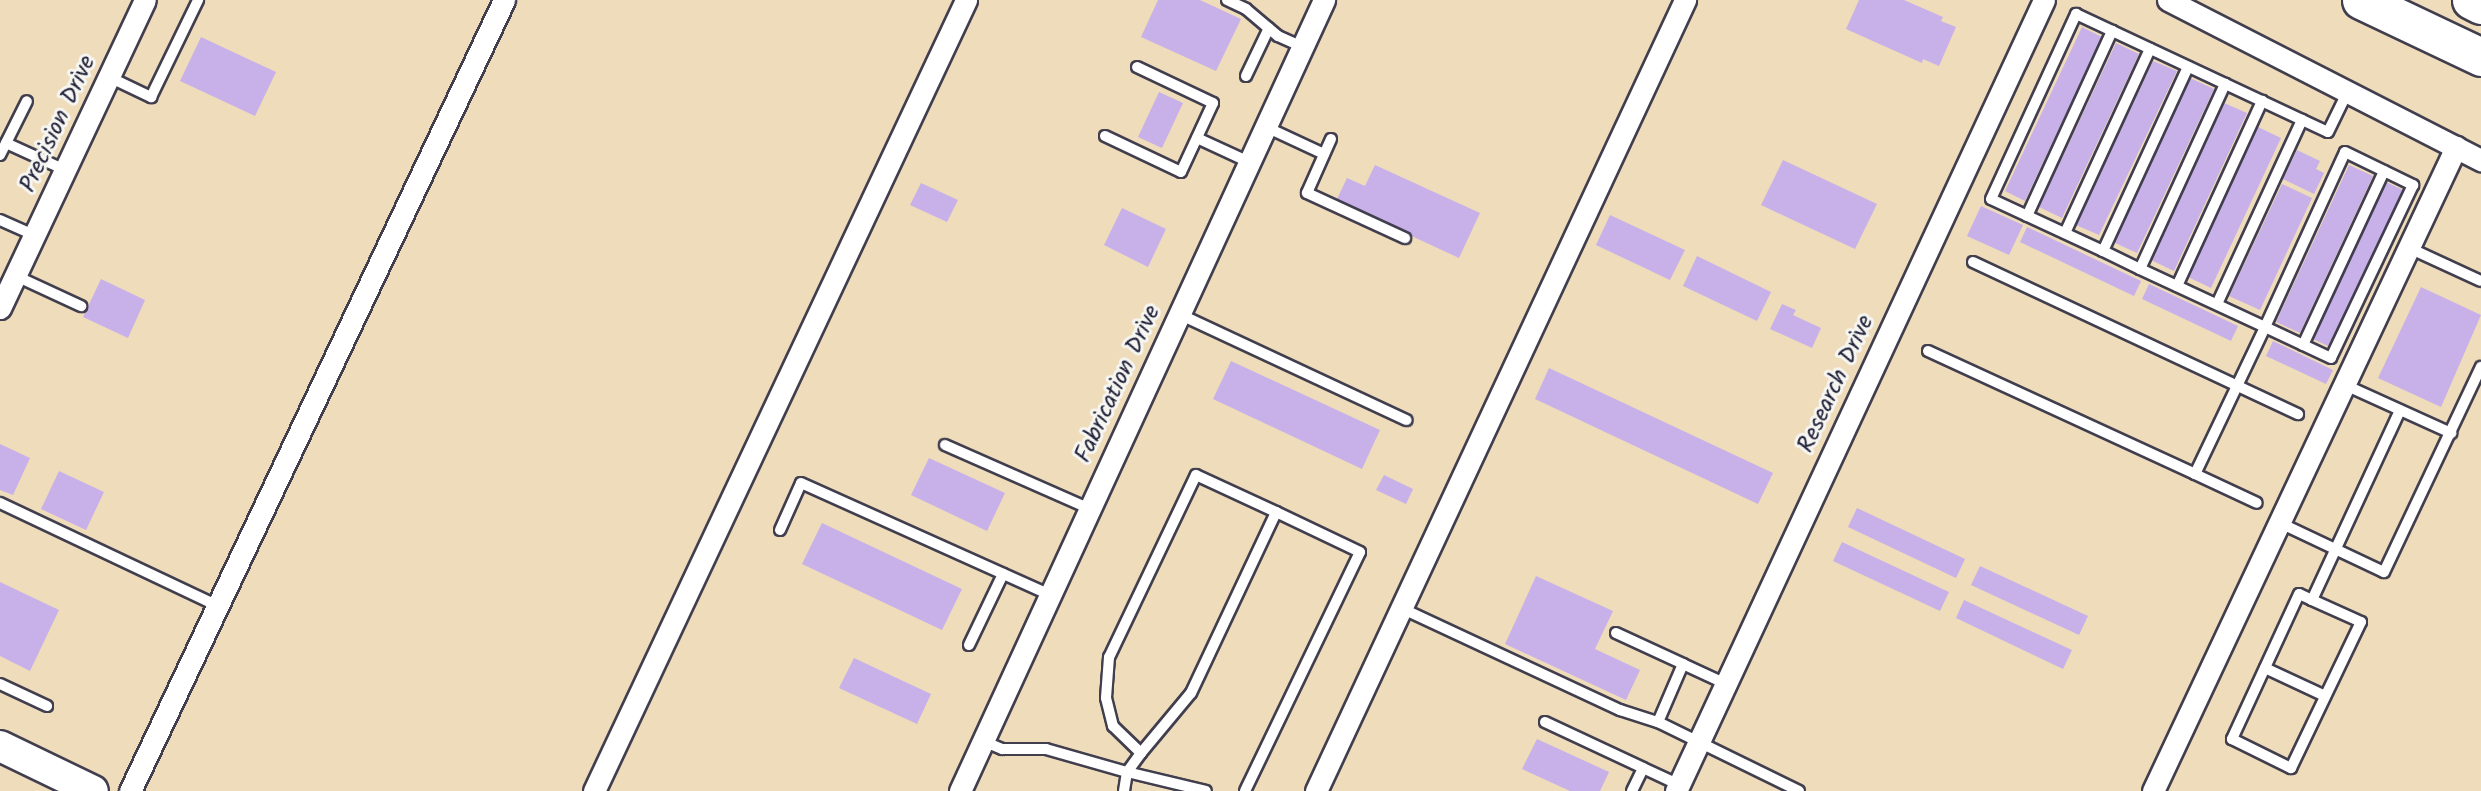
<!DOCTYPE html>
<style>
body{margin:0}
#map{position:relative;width:2481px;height:791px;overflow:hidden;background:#efdcbb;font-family:Kalam,sans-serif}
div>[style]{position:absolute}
.building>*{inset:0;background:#c7b1e8}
.roads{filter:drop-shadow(2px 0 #413e4e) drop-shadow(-2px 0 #413e4e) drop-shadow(0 2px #413e4e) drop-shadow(0 -2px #413e4e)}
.lane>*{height:10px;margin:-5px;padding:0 5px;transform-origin:5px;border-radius:5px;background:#fff}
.street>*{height:21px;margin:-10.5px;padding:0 10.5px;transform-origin:10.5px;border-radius:10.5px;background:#fff}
.secondary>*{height:30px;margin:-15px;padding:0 15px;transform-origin:15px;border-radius:15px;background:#fff}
.highway>*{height:37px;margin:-18.5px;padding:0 18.5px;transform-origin:18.5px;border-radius:18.5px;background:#fff}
span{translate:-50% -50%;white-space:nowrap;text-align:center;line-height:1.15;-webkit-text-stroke:6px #f6f6f2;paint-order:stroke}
.street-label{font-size:24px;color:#22223b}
</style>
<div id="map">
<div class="building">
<div style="clip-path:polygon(1158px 0,1200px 0,1241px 19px,1216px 71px,1141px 37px)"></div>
<div style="clip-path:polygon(1859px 0,1904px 0,1943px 17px,1941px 21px,1956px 27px,1939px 66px,1923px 59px,1922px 63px,1846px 29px)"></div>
<div style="clip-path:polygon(2082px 27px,2102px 37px,2025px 201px,2005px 191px)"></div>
<div style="clip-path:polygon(201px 37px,276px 72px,255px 116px,180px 81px)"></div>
<div style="clip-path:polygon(2116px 43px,2139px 54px,2062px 218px,2039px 207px)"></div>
<div style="clip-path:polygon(2153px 61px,2177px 71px,2099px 235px,2076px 225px)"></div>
<div style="clip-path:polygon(2190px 78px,2214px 89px,2137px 253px,2113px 242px)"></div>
<div style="clip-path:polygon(1159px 92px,1183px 103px,1162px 148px,1138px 137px)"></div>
<div style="clip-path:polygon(2224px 103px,2247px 113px,2174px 271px,2151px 260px)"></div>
<div style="clip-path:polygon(2258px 127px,2281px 138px,2211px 288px,2188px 277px)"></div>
<div style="clip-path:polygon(2297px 150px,2320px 161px,2316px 169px,2324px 173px,2314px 194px,2283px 179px)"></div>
<div style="clip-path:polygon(1783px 160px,1877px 204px,1855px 249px,1761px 205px)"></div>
<div style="clip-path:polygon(1375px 165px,1480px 213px,1459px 258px,1336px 201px,1347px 178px,1365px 186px)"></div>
<div style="clip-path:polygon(2349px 165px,2373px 176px,2300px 333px,2276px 322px)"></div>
<div style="clip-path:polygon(2386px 182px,2403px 190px,2330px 347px,2313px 339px)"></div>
<div style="clip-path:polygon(921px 183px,958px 200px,947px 222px,910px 205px)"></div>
<div style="clip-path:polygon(2282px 184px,2312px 198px,2260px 310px,2229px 296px)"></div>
<div style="clip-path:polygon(1981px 206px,2023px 225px,2009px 255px,1967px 236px)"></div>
<div style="clip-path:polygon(1122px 208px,1166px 229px,1148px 267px,1104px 245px)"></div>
<div style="clip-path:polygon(1610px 215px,1685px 250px,1670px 280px,1596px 245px)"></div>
<div style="clip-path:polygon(2027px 227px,2141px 281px,2134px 296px,2020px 242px)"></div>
<div style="clip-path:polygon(1697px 256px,1771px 292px,1757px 321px,1683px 286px)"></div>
<div style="clip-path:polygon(101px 279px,145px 300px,128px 338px,83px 317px)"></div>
<div style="clip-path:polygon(2149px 284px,2238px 326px,2231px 341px,2142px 299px)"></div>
<div style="clip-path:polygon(2421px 287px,2481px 315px,2441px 407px,2378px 378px)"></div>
<div style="clip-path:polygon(1782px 304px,1796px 310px,1793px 315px,1821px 328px,1812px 348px,1770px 329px)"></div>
<div style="clip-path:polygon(2273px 341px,2333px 370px,2326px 384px,2266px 356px)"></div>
<div style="clip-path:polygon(1231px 361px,1380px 430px,1362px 469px,1213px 399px)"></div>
<div style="clip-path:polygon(1549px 368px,1773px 473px,1758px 504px,1535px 399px)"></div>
<div style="clip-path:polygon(0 444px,30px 458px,13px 495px,0 490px)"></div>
<div style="clip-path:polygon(929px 458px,1005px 493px,987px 531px,911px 495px)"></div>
<div style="clip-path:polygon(59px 471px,104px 492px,86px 530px,41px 509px)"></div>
<div style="clip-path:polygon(1384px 475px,1413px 489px,1406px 504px,1376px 490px)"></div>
<div style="clip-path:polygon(1857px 508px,1965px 559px,1956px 578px,1848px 527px)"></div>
<div style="clip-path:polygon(822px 523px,962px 589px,942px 630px,802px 564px)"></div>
<div style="clip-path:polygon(1842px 542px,1949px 592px,1940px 611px,1833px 561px)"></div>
<div style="clip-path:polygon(1980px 566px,2088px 616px,2079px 635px,1971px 585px)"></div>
<div style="clip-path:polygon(1536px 576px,1613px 611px,1595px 649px,1640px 670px,1626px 700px,1505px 644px)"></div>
<div style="clip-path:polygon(0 582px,59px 610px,30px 671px,0 656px)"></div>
<div style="clip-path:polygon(1964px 600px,2072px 650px,2063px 669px,1956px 618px)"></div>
<div style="clip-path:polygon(854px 658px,931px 694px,917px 724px,839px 688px)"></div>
<div style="clip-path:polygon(1537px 739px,1609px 772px,1600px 791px,1570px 791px,1522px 769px)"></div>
</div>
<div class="roads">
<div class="lane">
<div style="left:1227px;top:0;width:21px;rotate:25deg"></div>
<div style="left:1246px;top:9px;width:42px;rotate:40.2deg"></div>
<div style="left:1278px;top:36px;width:27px;rotate:24deg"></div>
<div style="left:1246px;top:76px;width:53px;rotate:-64.4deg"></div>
<div style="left:109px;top:77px;width:47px;rotate:25.5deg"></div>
<div style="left:151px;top:97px;width:108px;rotate:-64.1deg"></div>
<div style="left:1266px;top:127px;width:64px;rotate:25deg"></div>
<div style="left:1105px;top:136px;width:84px;rotate:25.3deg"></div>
<div style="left:1181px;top:172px;width:76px;rotate:-65.1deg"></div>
<div style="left:1213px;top:103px;width:84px;rotate:-154.7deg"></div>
<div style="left:1197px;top:138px;width:57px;rotate:24.8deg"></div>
<div style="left:1331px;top:139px;width:59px;rotate:114deg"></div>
<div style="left:1307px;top:193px;width:108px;rotate:24.7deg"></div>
<div style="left:6px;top:143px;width:65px;rotate:24.6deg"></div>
<div style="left:0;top:155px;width:60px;rotate:-63.4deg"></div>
<div style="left:2027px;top:216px;width:204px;rotate:-65.3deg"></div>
<div style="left:0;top:220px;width:37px;rotate:24deg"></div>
<div style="left:2065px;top:233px;width:203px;rotate:-65.2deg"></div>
<div style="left:2407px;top:247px;width:81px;rotate:24.7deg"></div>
<div style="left:2103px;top:251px;width:203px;rotate:-65.2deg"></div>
<div style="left:1973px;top:262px;width:359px;rotate:25.1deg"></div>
<div style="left:2140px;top:269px;width:204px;rotate:-65.3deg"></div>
<div style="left:16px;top:276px;width:72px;rotate:24.8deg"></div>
<div style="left:2177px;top:286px;width:204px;rotate:-65.3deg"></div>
<div style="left:2217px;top:304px;width:203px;rotate:-65.2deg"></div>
<div style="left:1179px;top:314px;width:251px;rotate:25deg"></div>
<div style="left:2303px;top:345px;width:192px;rotate:-65deg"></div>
<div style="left:1928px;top:351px;width:294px;rotate:24.7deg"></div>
<div style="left:2195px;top:474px;width:163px;rotate:-64.5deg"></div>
<div style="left:2265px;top:327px;width:192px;rotate:-65.4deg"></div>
<div style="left:2345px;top:152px;width:76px;rotate:25.9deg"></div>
<div style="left:2413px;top:185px;width:191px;rotate:115.4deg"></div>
<div style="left:2331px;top:358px;width:73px;rotate:-154.8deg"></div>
<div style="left:2265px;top:327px;width:138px;rotate:-155.1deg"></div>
<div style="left:2140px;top:269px;width:41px;rotate:-154.1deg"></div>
<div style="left:2103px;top:251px;width:123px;rotate:-155.1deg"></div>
<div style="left:1991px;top:199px;width:204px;rotate:-65.3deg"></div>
<div style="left:2076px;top:14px;width:278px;rotate:25.1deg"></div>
<div style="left:2328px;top:132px;width:46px;rotate:-64deg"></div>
<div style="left:2343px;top:384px;width:119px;rotate:24.4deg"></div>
<div style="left:945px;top:445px;width:158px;rotate:23.8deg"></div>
<div style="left:2195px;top:474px;width:68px;rotate:25.1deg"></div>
<div style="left:0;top:503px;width:241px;rotate:25.3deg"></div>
<div style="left:2278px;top:522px;width:117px;rotate:25.3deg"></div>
<div style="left:2384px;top:572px;width:227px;rotate:-64.7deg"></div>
<div style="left:780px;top:530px;width:51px;rotate:-65.9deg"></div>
<div style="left:801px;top:483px;width:273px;rotate:24.2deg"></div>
<div style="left:2312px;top:600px;width:14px;rotate:-155deg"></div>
<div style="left:2299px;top:594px;width:160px;rotate:114.8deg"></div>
<div style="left:2232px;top:739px;width:66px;rotate:26.2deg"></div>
<div style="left:2291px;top:768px;width:162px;rotate:-64.4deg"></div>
<div style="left:2361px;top:622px;width:54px;rotate:-155.8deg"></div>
<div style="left:2312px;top:600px;width:209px;rotate:-65.1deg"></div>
<div style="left:1401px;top:608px;width:242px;rotate:25deg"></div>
<div style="left:1620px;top:710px;width:40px;rotate:18deg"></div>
<div style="left:1616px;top:633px;width:74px;rotate:24.8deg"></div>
<div style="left:969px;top:645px;width:79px;rotate:-64.4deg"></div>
<div style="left:2265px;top:668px;width:66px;rotate:25deg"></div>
<div style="left:0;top:684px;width:52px;rotate:25.1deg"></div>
<div style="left:1726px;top:684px;width:47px;rotate:-155.1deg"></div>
<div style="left:1683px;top:664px;width:63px;rotate:113.3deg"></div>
<div style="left:1658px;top:722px;width:157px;rotate:26.1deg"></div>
<div style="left:1545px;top:722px;width:108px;rotate:25.1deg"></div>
<div style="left:983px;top:741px;width:21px;rotate:23deg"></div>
<div style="left:1002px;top:749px;width:44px"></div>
<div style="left:1046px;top:749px;width:84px;rotate:15.9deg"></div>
<div style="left:1127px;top:772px;width:19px;rotate:99deg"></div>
<div style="left:1141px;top:753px;width:24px;rotate:126deg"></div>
<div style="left:1127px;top:772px;width:81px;rotate:13.5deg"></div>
<div style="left:1245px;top:791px;width:265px;rotate:-64.3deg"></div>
<div style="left:1360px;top:552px;width:93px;rotate:-154.5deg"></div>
<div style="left:1276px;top:512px;width:88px;rotate:-155.2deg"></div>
<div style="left:1196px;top:475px;width:202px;rotate:115.5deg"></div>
<div style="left:1109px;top:657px;width:41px;rotate:94.2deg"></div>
<div style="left:1106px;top:698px;width:29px;rotate:76deg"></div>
<div style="left:1113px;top:726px;width:39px;rotate:44deg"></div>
<div style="left:1141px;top:753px;width:78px;rotate:-50.2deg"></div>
<div style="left:1191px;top:693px;width:200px;rotate:-64.8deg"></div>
<div style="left:1632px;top:791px;width:25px;rotate:-64deg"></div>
<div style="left:1643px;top:768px;width:40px;rotate:25deg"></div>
</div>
<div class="street">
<div style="left:2168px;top:0;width:352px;rotate:27.1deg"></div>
<div style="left:0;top:308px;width:340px;rotate:-64.8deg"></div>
<div style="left:130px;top:791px;width:875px;rotate:-64.69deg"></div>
<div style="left:594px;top:791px;width:874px;rotate:-64.81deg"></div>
<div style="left:960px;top:791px;width:871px;rotate:-65.29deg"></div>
<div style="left:1316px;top:791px;width:873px;rotate:-64.99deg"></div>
<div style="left:1676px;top:791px;width:872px;rotate:-65.05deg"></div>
<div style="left:2153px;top:791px;width:712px;rotate:-64.8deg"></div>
</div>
<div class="secondary">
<div style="left:0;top:746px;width:103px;rotate:25.8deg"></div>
</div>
<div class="highway">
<div style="left:2361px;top:0;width:133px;rotate:25.4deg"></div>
<div style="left:2471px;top:0;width:11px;rotate:27deg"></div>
</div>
</div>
<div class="street-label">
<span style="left:58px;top:124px;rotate:-65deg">Precision Drive</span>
<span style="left:1118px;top:384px;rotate:-65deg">Fabrication Drive</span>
<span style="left:1836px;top:384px;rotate:-65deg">Research Drive</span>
</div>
</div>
